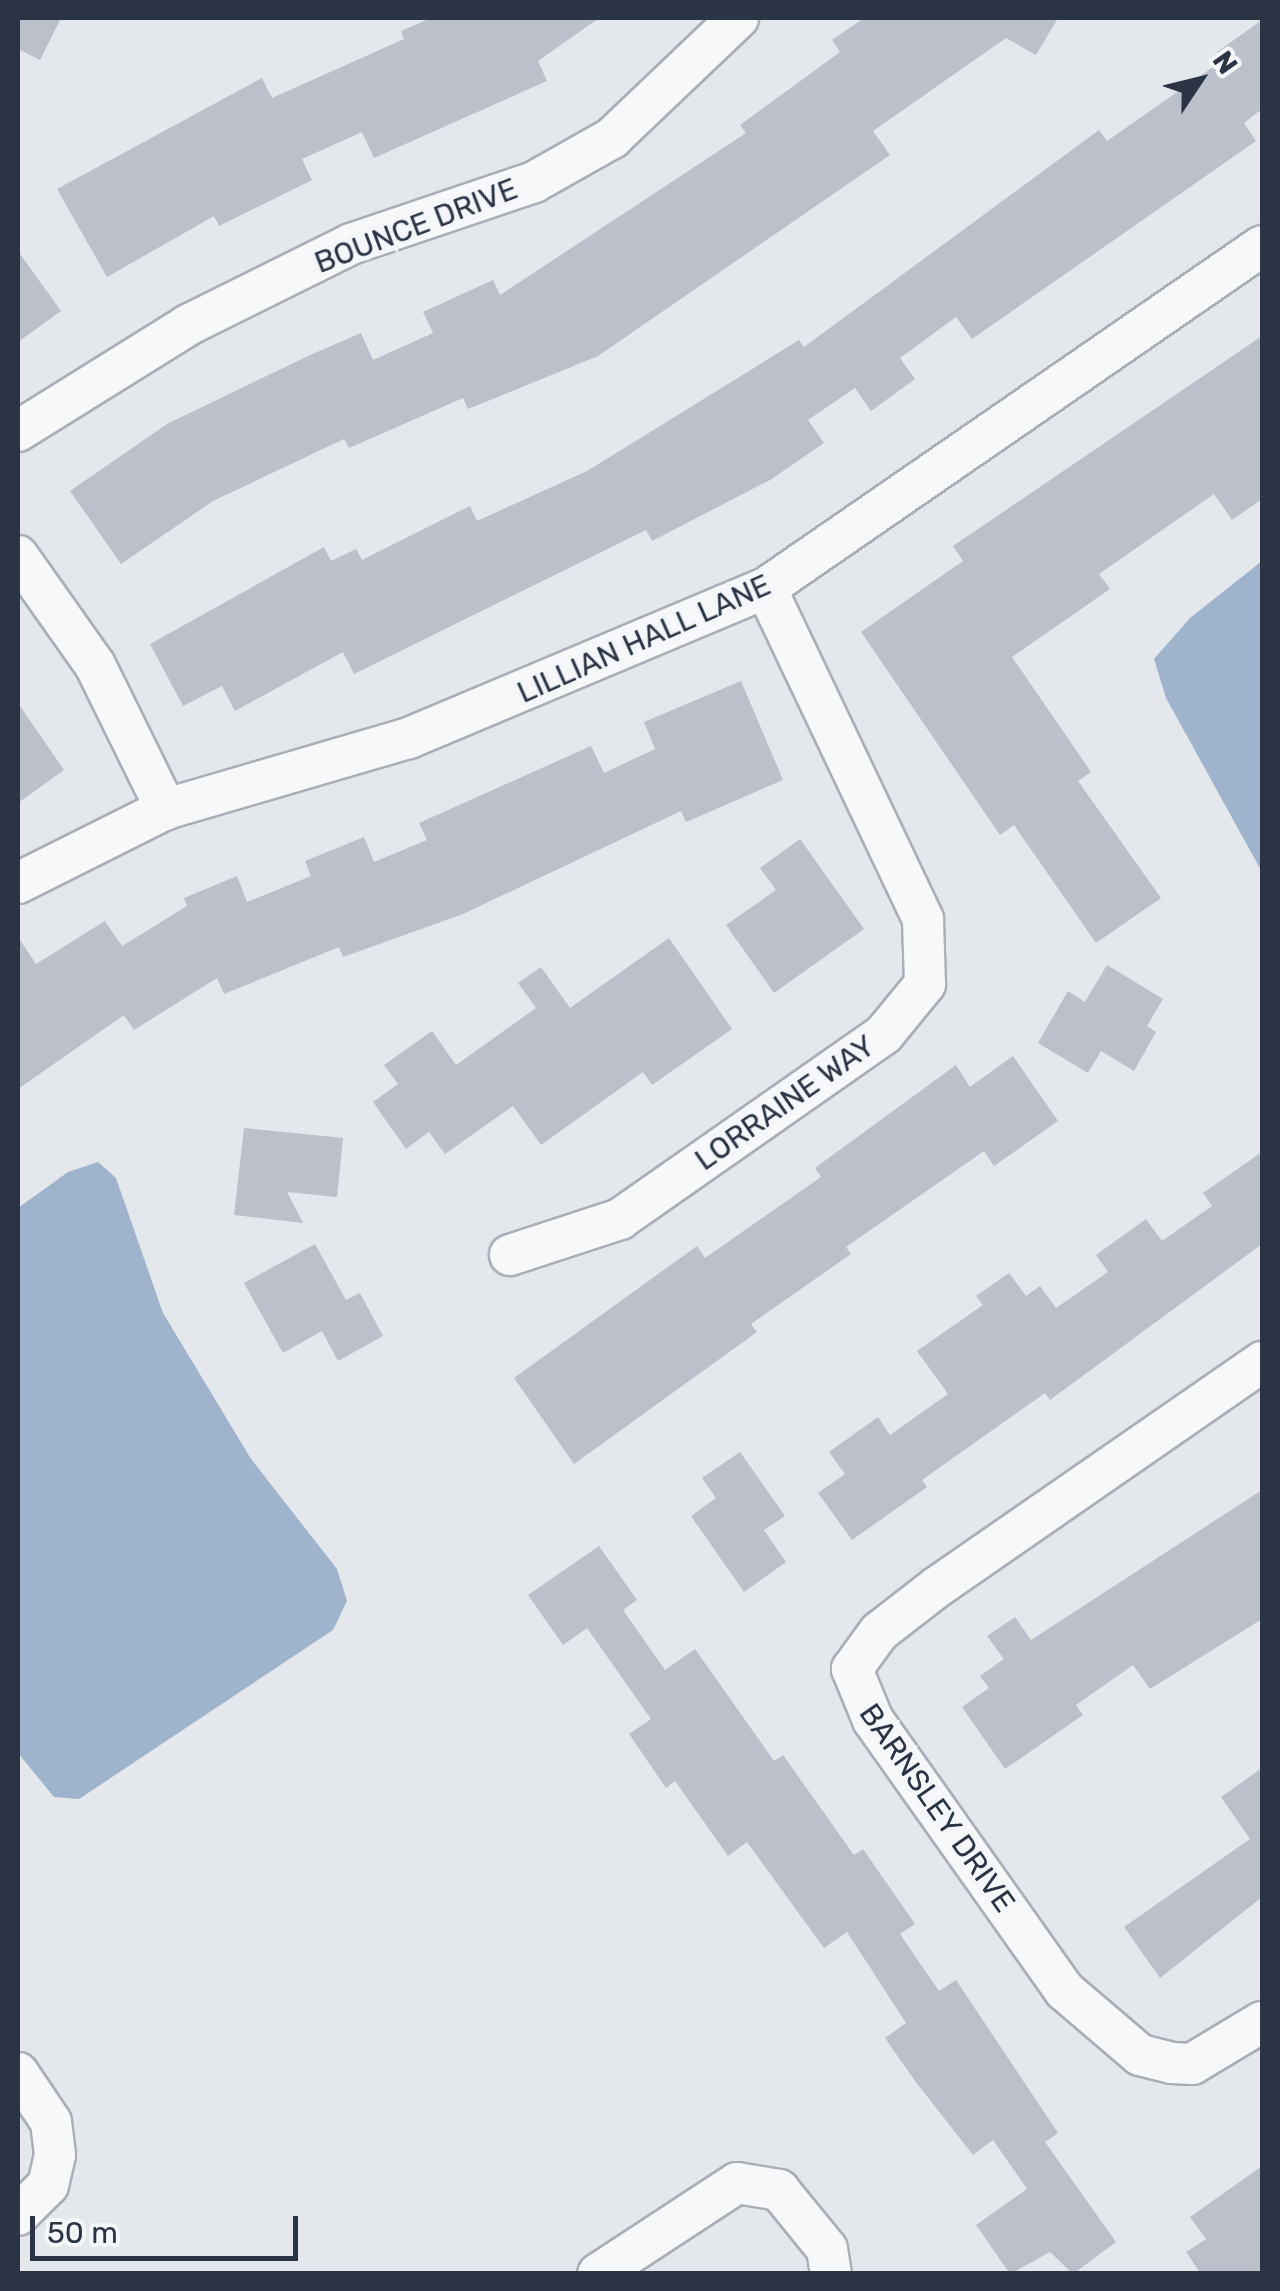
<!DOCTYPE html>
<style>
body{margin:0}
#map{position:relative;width:1280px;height:2291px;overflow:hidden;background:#e4e7ec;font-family:Rubik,sans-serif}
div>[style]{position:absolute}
.water>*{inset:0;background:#9fb4cc}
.building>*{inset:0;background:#bbc0ca}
.roads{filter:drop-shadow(2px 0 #a9aeb7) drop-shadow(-2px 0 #a9aeb7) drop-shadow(0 2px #a9aeb7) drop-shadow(0 -2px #a9aeb7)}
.minor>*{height:40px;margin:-20px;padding:0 20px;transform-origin:20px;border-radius:20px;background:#f7f8fa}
span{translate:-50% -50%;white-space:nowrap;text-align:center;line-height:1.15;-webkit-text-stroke:9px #f4f6f9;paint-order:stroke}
.street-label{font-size:30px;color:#2b3445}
.frame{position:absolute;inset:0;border:20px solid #2b3445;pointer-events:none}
.north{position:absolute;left:1150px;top:30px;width:100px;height:100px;-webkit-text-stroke:8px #f4f6f9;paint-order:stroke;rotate:55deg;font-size:28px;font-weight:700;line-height:40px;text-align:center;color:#2b3445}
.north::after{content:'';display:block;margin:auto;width:35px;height:45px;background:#2b3445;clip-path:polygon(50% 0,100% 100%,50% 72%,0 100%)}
.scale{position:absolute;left:30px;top:2216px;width:268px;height:45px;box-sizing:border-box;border:5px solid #2b3445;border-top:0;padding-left:12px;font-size:30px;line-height:35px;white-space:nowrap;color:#2b3445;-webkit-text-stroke:8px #f4f6f9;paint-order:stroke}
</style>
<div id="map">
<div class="water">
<div style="clip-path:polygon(1262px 561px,1262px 872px,1166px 698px,1154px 659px,1190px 618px)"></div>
<div style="clip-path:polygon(98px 1162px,116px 1178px,163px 1313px,251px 1459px,337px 1569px,347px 1601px,333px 1630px,79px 1799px,54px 1797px,18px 1753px,18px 1208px,68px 1172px)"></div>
</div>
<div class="building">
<div style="clip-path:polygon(18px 18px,61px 18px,40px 60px,18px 49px)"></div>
<div style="clip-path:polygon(431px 18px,599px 18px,538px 61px,547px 81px,374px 158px,362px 132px,302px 159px,312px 180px,219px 226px,214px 216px,107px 277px,57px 189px,262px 78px,272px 98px,404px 39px,401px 31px)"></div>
<div style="clip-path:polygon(864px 18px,1058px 18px,1036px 55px,1006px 38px,873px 131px,890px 155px,598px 356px,468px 409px,463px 398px,349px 448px,344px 439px,213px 501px,121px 564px,70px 491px,167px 424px,308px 356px,361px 333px,373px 360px,433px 333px,423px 312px,493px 280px,500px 295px,746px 133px,740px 125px,840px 52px,832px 40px)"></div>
<div style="clip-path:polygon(1262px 20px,1262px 109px,1244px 123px,1256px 141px,972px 339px,956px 317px,900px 358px,915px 379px,871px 411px,855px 388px,808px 420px,824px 443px,770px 480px,652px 541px,646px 530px,354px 674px,343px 652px,235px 711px,222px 686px,183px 706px,150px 644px,324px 547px,331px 561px,356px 549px,362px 560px,470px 506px,477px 521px,587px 471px,799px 340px,804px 347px,1099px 130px,1107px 141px,1223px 60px,1217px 52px)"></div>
<div style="clip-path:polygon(18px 251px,61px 311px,18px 342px)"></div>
<div style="clip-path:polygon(1262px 336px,1262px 499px,1232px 520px,1214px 494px,1099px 574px,1110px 589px,1012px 657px,1091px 772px,1078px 781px,1161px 898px,1096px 943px,1014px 825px,1000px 835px,861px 632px,963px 561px,953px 546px)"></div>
<div style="clip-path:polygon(741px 681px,783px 780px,686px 822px,681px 811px,463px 914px,343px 957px,339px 947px,224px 994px,217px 978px,134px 1030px,124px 1015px,18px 1089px,18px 937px,36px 964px,105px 921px,122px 946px,187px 906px,184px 898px,237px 876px,247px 902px,311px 876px,305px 861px,364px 837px,374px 862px,427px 840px,419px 823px,591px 746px,604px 773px,655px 749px,644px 722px)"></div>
<div style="clip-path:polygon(18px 703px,64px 770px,18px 803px)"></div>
<div style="clip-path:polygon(800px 839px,864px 929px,774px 993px,726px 925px,776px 890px,760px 868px)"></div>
<div style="clip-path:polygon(669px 938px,732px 1029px,652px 1085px,643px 1072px,541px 1145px,513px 1106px,445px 1154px,429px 1132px,406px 1149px,373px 1102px,398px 1084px,384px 1065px,432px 1031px,456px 1065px,536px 1008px,518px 983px,541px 967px,570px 1008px)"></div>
<div style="clip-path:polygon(1107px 965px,1163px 999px,1147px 1026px,1156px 1032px,1134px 1071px,1101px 1051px,1088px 1073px,1038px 1043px,1068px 991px,1085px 1002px)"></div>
<div style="clip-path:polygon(1013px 1056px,1058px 1121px,994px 1166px,984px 1151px,846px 1247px,851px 1254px,751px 1324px,757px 1332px,574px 1464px,514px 1378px,697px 1246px,705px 1258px,821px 1177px,815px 1168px,956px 1065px,970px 1087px)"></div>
<div style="clip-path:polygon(244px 1128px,343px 1138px,337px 1197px,287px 1192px,303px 1223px,234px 1215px)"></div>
<div style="clip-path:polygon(1262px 1152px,1262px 1244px,1050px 1400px,1045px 1393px,922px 1480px,927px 1487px,852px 1540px,818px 1493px,845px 1474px,829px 1452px,878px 1417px,890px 1435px,948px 1394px,917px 1351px,983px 1305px,976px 1296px,1009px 1273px,1026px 1296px,1040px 1286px,1056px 1308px,1108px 1272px,1096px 1255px,1146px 1219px,1162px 1241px,1212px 1206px,1203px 1193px)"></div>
<div style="clip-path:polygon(315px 1244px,346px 1300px,360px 1293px,383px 1336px,338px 1361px,322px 1331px,283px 1353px,244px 1283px)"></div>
<div style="clip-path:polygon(740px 1452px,785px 1516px,764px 1530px,786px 1562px,744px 1592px,691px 1516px,716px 1498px,702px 1478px)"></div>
<div style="clip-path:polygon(1262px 1490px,1262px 1619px,1150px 1689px,1133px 1665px,1076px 1705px,1083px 1715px,1005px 1769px,962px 1707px,989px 1688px,980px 1676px,1004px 1659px,987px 1636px,1015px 1617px,1031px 1640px)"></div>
<div style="clip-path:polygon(599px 1546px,637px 1600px,623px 1610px,665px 1670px,695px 1649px,774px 1761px,783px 1755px,854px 1855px,863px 1849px,915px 1924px,900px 1934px,939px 1991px,956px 1980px,1058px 2133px,1045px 2142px,1116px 2242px,1073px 2274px,1050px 2252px,1010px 2274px,976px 2225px,1027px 2189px,993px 2140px,973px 2155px,915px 2081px,885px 2038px,906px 2023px,847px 1932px,824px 1948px,747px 1842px,728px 1856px,675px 1781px,666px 1788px,629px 1734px,651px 1719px,587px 1628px,563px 1645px,528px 1595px)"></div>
<div style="clip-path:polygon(1262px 1768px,1262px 1897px,1160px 1978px,1124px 1927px,1250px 1839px,1221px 1797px)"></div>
<div style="clip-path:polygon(1262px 2166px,1262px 2274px,1201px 2274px,1186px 2252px,1206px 2239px,1190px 2217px)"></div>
</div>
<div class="roads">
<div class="minor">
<div style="left:18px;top:431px;width:200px;rotate:-31.9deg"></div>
<div style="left:188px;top:325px;width:182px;rotate:-26.4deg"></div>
<div style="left:351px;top:244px;width:193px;rotate:-18.7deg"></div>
<div style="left:534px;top:182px;width:90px;rotate:-29.4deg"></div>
<div style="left:612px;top:138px;width:174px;rotate:-43.6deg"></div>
<div style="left:18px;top:556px;width:133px;rotate:54.8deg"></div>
<div style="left:95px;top:665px;width:161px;rotate:63.8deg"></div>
<div style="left:18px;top:883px;width:165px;rotate:-26.6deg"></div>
<div style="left:166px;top:809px;width:253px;rotate:-16.3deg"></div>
<div style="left:409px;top:738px;width:387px;rotate:-22.8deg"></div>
<div style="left:766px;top:588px;width:602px;rotate:-34.59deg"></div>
<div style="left:510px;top:1255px;width:116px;rotate:-18.1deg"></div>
<div style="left:620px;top:1219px;width:322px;rotate:-35deg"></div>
<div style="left:884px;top:1034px;width:65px;rotate:-50.6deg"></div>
<div style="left:925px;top:984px;width:65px;rotate:-91.8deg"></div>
<div style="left:923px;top:919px;width:366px;rotate:-115.4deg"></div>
<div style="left:1262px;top:1362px;width:395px;rotate:145.3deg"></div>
<div style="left:937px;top:1587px;width:73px;rotate:142.2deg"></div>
<div style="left:879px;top:1632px;width:46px;rotate:126.1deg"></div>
<div style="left:852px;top:1669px;width:55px;rotate:67.6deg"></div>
<div style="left:873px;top:1720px;width:331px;rotate:54.7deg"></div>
<div style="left:1064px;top:1990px;width:100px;rotate:40.5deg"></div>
<div style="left:1140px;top:2055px;width:33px;rotate:14deg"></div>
<div style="left:1172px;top:2063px;width:20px;rotate:3deg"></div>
<div style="left:1192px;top:2064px;width:82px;rotate:-31deg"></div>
<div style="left:18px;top:2073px;width:59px;rotate:56deg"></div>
<div style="left:51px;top:2122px;width:33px;rotate:83deg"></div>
<div style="left:55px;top:2155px;width:31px;rotate:103deg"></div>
<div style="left:48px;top:2185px;width:42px;rotate:135deg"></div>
<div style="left:598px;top:2274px;width:166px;rotate:-33.2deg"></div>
<div style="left:737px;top:2183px;width:43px;rotate:9.5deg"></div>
<div style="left:779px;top:2190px;width:76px;rotate:50.9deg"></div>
<div style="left:827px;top:2249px;width:25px;rotate:81deg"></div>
</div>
</div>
<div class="street-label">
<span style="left:416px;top:226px;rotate:-21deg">BOUNCE DRIVE</span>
<span style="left:644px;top:639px;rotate:-24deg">LILLIAN HALL LANE</span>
<span style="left:785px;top:1103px;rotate:-35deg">LORRAINE WAY</span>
<span style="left:937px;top:1808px;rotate:55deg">BARNSLEY DRIVE</span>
</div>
<div class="frame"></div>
<div class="north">N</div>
<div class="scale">50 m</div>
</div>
